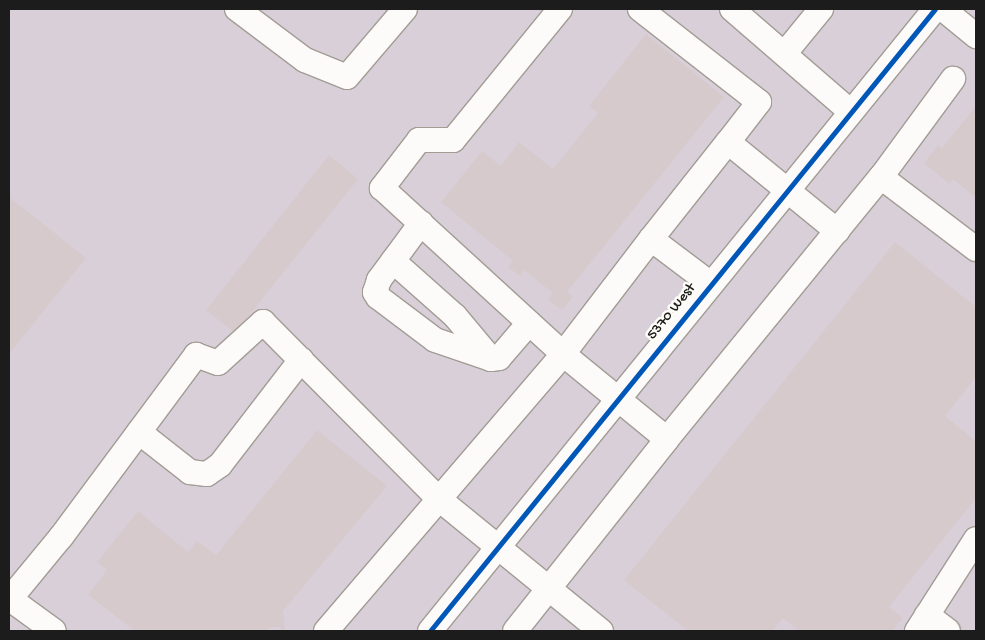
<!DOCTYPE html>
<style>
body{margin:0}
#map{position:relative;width:985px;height:640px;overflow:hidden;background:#eee3d7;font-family:"Gochi Hand",sans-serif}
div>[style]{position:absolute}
.industrial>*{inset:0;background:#d9cfd8}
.building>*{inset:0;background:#d6cacc}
.roads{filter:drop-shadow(1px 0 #a29c95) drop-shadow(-1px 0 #a29c95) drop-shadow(0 1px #a29c95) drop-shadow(0 -1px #a29c95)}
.minor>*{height:24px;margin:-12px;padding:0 12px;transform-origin:12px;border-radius:12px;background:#fcfbf9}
.cycleway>*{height:5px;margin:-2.5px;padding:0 2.5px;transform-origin:2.5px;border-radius:2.5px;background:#0057b8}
span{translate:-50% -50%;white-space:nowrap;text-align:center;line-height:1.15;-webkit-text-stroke:5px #fdfcf7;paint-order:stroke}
.street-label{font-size:15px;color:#1c1c1c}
.frame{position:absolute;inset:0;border:10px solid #1c1c1c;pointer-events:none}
</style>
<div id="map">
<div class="industrial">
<div style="clip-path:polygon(9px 9px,976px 9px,976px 631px,9px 631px)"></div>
</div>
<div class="building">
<div style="clip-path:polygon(646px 34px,724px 97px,567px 292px,573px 297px,562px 310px,547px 299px,553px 293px,524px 270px,520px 276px,508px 267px,513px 261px,441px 202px,482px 151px,501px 166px,519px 142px,553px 169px,598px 113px,589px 106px)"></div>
<div style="clip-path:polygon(976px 106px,976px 198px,953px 179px,949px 184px,924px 163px,938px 145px,942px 148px)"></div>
<div style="clip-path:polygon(329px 155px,358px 179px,235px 333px,206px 310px)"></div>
<div style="clip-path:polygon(9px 197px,86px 258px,9px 354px)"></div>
<div style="clip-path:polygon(895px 242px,976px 307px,976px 377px,945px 416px,976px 441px,976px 498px,889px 607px,903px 618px,892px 631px,799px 631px,783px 618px,772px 631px,688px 631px,624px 580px)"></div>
<div style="clip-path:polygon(317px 430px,387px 486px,283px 611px,285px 630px,281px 630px,280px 627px,267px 628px,267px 631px,135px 631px,88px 595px,107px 570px,97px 562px,138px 511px,188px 552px,197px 541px,216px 555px)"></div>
</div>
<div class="roads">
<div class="minor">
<div style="left:237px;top:9px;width:85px;rotate:36.9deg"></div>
<div style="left:305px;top:60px;width:45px;rotate:22deg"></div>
<div style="left:347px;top:77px;width:89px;rotate:-49.5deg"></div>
<div style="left:560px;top:9px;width:169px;rotate:129.2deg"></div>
<div style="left:453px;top:140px;width:34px;rotate:180deg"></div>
<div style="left:419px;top:140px;width:61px;rotate:127.6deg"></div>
<div style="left:382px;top:188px;width:246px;rotate:42.5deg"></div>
<div style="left:563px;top:354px;width:134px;rotate:39.3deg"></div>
<div style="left:640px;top:9px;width:151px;rotate:38deg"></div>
<div style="left:759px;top:102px;width:51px;rotate:127.8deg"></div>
<div style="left:728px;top:142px;width:141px;rotate:39.2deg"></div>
<div style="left:732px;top:9px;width:157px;rotate:40.9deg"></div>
<div style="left:943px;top:9px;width:43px;rotate:39.3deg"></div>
<div style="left:785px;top:53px;width:57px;rotate:-50.7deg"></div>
<div style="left:881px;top:177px;width:119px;rotate:37.2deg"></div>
<div style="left:421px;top:223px;width:71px;rotate:126.4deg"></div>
<div style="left:379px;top:280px;width:13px;rotate:108deg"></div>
<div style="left:375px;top:292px;width:6px;rotate:59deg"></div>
<div style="left:378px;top:297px;width:71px;rotate:37deg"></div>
<div style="left:435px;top:340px;width:59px;rotate:18.7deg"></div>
<div style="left:491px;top:359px;width:8px;rotate:-7deg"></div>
<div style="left:499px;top:358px;width:46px;rotate:-49.4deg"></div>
<div style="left:651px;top:239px;width:124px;rotate:-51.6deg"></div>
<div style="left:393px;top:261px;width:83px;rotate:41.6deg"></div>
<div style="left:455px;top:316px;width:56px;rotate:50.1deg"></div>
<div style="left:139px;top:432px;width:65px;rotate:38.1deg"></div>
<div style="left:190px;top:472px;width:17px;rotate:7deg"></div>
<div style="left:207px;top:474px;width:16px;rotate:-35deg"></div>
<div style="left:220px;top:465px;width:133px;rotate:-52.4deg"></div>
<div style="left:10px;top:599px;width:54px;rotate:36deg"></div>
<div style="left:9px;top:600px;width:82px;rotate:-50.5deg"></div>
<div style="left:61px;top:537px;width:227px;rotate:-53.4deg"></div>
<div style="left:196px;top:355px;width:23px;rotate:20deg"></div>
<div style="left:218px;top:363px;width:61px;rotate:-42.3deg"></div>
<div style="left:263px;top:322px;width:250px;rotate:45.2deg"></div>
<div style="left:439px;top:499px;width:209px;rotate:39.2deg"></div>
<div style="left:927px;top:615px;width:26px;rotate:37deg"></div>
<div style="left:326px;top:631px;width:365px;rotate:-49.4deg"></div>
<div style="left:563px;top:354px;width:145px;rotate:-52.6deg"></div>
<div style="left:651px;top:239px;width:75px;rotate:36.9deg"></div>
<div style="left:430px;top:631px;width:801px;rotate:-50.93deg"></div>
<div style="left:515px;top:631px;width:245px;rotate:-51.6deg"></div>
<div style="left:667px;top:439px;width:338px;rotate:-50.8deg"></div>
<div style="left:881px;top:177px;width:122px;rotate:-53.7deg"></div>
<div style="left:917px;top:631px;width:109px;rotate:-57.3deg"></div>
</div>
</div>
<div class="cycleway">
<div style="left:430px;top:631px;width:801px;rotate:-50.93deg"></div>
</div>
<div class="street-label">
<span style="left:672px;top:312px;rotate:-51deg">5370 West</span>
</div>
<div class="frame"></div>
</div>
